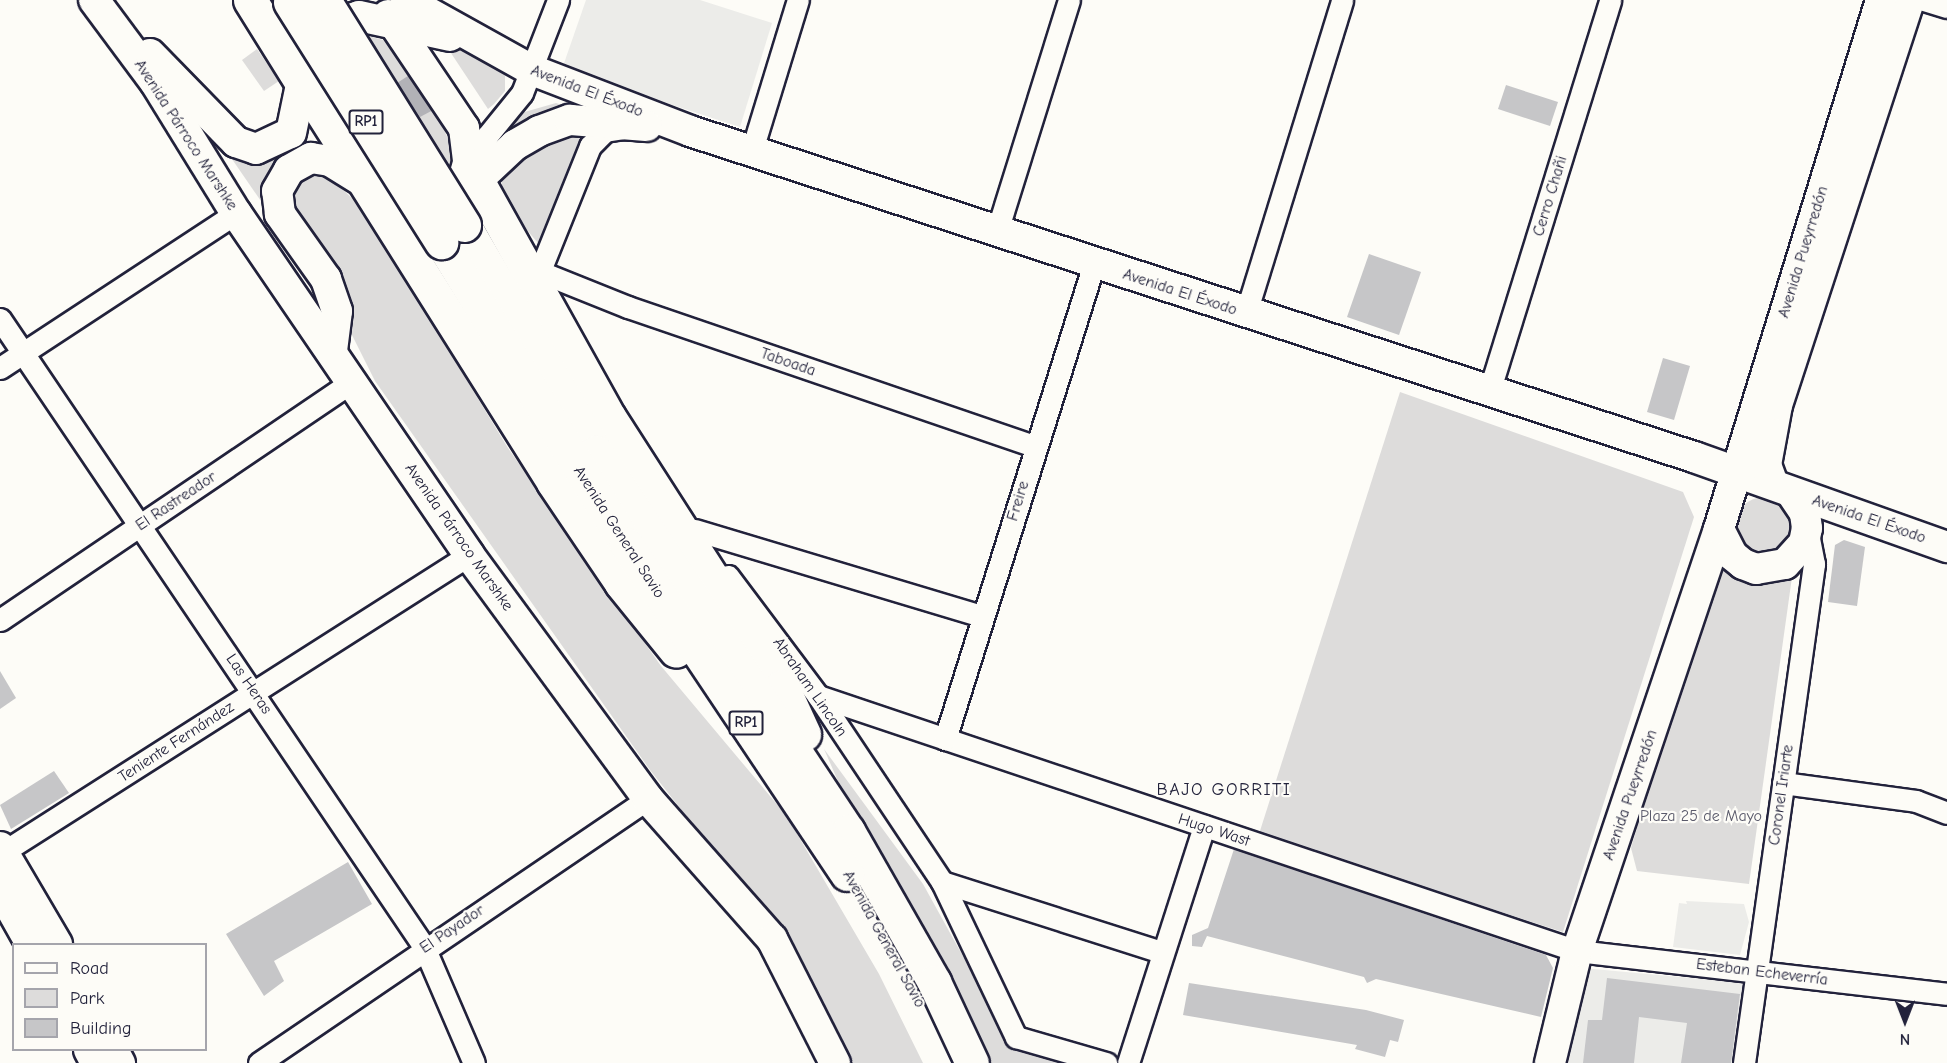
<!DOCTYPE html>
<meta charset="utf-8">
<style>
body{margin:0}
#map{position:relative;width:1947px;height:1063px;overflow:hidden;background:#fdfcf7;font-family:"Comic Neue",sans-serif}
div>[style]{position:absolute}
.built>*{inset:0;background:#ecece9}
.green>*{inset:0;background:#dddcdb}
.round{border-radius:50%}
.water>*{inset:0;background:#b2b2b7}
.building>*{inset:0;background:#c6c6c8}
.roads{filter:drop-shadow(2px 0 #22223b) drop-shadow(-2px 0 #22223b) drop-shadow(0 2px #22223b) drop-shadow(0 -2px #22223b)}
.street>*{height:21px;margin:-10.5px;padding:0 10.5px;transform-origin:10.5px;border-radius:10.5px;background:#fdfcf7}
.secondary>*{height:30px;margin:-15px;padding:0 15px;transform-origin:15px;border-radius:15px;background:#fdfcf7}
.highway>*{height:33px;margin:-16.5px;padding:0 16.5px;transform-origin:16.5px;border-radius:16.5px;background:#fdfcf7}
.bridges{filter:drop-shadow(2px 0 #22223b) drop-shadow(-2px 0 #22223b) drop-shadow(0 2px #22223b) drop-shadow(0 -2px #22223b)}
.highway-bridge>*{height:33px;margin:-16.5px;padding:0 16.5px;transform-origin:16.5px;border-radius:16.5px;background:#fdfcf7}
span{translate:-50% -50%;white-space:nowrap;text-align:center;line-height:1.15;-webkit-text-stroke:4.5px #fdfcf7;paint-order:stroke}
.shield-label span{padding:2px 4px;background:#fdfcf7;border:2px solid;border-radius:4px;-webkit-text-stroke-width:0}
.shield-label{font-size:15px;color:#22223b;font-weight:700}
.street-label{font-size:16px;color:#22223b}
.park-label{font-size:16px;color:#5a5a6b}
.neighbourhood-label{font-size:18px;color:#22223b;letter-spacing:1.5px}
.legend{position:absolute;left:12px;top:943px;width:195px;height:108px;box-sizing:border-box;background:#fdfcf7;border:2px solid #a5a5ac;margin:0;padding:8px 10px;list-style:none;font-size:18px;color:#22223b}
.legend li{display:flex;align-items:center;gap:12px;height:30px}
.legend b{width:30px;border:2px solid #a5a5ac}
.north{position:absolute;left:1875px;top:991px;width:60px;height:60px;-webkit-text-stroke:4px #fdfcf7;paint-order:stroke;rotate:180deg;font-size:16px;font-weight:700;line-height:24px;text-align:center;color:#22223b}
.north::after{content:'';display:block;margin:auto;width:21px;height:27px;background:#22223b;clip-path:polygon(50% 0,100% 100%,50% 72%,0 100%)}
</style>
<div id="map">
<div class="built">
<div style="clip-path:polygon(586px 0,700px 0,772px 23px,740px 127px,562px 69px)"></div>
<div style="clip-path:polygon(1686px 901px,1744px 904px,1749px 922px,1740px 955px,1673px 947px,1679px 903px,1687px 904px)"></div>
<div style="clip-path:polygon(1583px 968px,1744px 983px,1734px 1063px,1562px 1063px)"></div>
</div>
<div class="green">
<div style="clip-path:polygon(353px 32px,383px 40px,435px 109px,452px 148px,451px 166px,442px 182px,381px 177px,328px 99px,321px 66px)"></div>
<div style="clip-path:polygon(443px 41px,505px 65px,505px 91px,494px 104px,488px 109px)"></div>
<div style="clip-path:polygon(257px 49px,279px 81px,264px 91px,242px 60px)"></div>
<div style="clip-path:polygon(556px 103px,572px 108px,500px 142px,521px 113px)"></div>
<div style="clip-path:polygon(571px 129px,581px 136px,538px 243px,520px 222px,502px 187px,502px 175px,507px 166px)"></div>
<div style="clip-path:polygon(223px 146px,289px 147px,293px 153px,267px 210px)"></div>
<div style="clip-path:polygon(307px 174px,333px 180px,362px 208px,508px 448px,661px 666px,786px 815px,879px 974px,923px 1063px,848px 1063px,798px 958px,650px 770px,375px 381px,288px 207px,288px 189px)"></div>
<div style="clip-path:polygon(1400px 392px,1683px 492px,1694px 517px,1563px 932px,1259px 834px)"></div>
<div class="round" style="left:1735px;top:497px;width:58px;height:58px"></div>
<div style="clip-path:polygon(1720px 556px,1793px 570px,1749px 884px,1637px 871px,1631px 848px)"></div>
<div style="clip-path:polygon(824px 749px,923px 884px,1012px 1045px,1070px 1063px,983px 1063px,871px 857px)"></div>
</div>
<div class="water">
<div style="clip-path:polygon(411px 74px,435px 109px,420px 117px,397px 83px)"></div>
</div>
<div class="building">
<div style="clip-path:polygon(1506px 85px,1558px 102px,1550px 126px,1498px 109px)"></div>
<div style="clip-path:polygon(1369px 254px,1421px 272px,1399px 335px,1347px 317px)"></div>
<div style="clip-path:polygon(1663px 358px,1690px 366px,1674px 420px,1647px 412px)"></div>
<div style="clip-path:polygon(1844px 540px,1865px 547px,1857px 606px,1828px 602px,1835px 545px)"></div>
<div style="clip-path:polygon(0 671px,16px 698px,0 709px)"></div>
<div style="clip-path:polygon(54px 771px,69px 793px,11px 829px,0 805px)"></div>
<div style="clip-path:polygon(1234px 849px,1546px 955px,1553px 968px,1541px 1017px,1376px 979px,1367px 983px,1364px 977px,1207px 936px,1202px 947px,1192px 946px,1192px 935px,1208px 928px)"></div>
<div style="clip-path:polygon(348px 862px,372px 904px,274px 961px,284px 981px,264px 996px,226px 934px)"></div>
<div style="clip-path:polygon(1607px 978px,1740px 994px,1731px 1063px,1681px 1063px,1687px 1023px,1639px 1017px,1634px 1063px,1583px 1063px,1588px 1020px,1602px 1020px)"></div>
<div style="clip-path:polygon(1189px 983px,1366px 1010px,1404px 1020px,1398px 1042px,1390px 1040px,1385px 1057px,1355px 1049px,1357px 1045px,1183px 1015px)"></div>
</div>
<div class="roads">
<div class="street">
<div style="left:1924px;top:0;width:24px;rotate:17deg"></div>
<div style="left:752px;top:150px;width:157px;rotate:-73deg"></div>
<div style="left:472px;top:176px;width:43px;rotate:-69.4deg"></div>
<div style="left:487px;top:136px;width:55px;rotate:-50.9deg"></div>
<div style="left:522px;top:93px;width:100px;rotate:-68.8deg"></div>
<div style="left:997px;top:231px;width:242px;rotate:-72.7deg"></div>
<div style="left:543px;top:273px;width:92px;rotate:21.8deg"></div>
<div style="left:628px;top:307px;width:429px;rotate:18.9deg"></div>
<div style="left:535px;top:283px;width:148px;rotate:-68.1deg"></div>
<div style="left:590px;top:146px;width:21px;rotate:-45deg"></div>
<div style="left:605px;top:131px;width:18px;rotate:-9deg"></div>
<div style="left:1246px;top:313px;width:327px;rotate:-72.9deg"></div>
<div style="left:0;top:319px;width:758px;rotate:55.97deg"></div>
<div style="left:424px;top:947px;width:126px;rotate:66.7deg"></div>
<div style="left:0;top:368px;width:282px;rotate:-33.3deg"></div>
<div style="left:1489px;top:392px;width:410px;rotate:-72.8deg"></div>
<div style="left:695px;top:530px;width:300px;rotate:16.7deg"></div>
<div style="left:728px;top:576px;width:150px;rotate:53.1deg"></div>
<div style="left:818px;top:696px;width:224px;rotate:56.3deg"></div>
<div style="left:942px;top:882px;width:172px;rotate:64.5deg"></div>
<div style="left:1016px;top:1037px;width:94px;rotate:16.1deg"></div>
<div style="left:0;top:620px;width:424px;rotate:-34.1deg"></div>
<div style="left:818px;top:696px;width:801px;rotate:18.57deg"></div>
<div style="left:1577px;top:951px;width:372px;rotate:6.6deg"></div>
<div style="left:945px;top:739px;width:499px;rotate:-72.6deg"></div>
<div style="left:1783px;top:783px;width:134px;rotate:7.7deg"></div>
<div style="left:1916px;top:801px;width:33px;rotate:21deg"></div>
<div style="left:0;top:854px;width:556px;rotate:-32.52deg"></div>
<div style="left:942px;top:882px;width:231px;rotate:17.7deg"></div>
<div style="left:259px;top:1063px;width:470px;rotate:-34.2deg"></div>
<div style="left:1128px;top:1063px;width:249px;rotate:-72.2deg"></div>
<div style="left:1744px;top:1063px;width:504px;rotate:-82.01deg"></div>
<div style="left:1814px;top:564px;width:36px;rotate:-101deg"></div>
</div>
<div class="secondary">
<div style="left:94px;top:0;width:102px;rotate:53.4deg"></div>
<div style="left:155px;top:82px;width:154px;rotate:58.3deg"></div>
<div style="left:236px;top:213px;width:414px;rotate:55.7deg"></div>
<div style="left:469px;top:555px;width:303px;rotate:53.7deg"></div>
<div style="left:648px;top:799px;width:187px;rotate:48.5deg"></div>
<div style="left:772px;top:939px;width:139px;rotate:63.1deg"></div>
<div style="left:406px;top:0;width:144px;rotate:29.1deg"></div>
<div style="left:532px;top:70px;width:169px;rotate:21.1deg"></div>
<div style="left:690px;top:131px;width:1056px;rotate:17.99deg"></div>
<div style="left:1694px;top:457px;width:269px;rotate:19.6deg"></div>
<div style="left:388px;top:15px;width:136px;rotate:56.1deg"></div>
<div style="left:464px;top:128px;width:35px;rotate:83deg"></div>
<div style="left:468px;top:163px;width:35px;rotate:106deg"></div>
<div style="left:150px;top:54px;width:123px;rotate:45.7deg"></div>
<div style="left:236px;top:142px;width:21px;rotate:19deg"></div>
<div style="left:256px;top:149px;width:38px;rotate:-25deg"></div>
<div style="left:291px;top:133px;width:94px;rotate:-78.3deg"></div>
<div style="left:310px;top:41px;width:21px;rotate:-45deg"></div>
<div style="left:325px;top:26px;width:35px;rotate:-16deg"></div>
<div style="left:359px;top:16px;width:93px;rotate:12.4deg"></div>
<div style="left:301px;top:82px;width:120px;rotate:57.6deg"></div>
<div style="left:365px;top:183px;width:24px;rotate:42deg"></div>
<div style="left:430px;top:215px;width:26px;rotate:-28deg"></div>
<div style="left:453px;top:203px;width:85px;rotate:-43.1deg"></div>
<div style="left:515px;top:145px;width:28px;rotate:-30deg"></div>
<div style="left:539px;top:131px;width:33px;rotate:-20deg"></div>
<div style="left:570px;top:120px;width:77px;rotate:4.5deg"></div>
<div style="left:332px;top:351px;width:40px;rotate:-82.9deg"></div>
<div style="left:337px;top:311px;width:34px;rotate:-109deg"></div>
<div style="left:326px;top:279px;width:80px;rotate:-125.3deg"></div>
<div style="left:280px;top:214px;width:23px;rotate:-97deg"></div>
<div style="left:277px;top:191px;width:24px;rotate:-60deg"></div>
<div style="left:289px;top:170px;width:25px;rotate:-29deg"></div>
<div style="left:311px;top:158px;width:19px;rotate:9deg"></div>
<div style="left:330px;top:161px;width:38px;rotate:32deg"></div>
<div style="left:1773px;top:484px;width:20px;rotate:-110deg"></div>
<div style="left:1766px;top:465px;width:61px;rotate:-79.6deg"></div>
<div style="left:1777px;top:405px;width:426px;rotate:-71.9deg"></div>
<div style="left:1719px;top:529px;width:29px;rotate:63deg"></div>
<div style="left:1732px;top:555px;width:14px;rotate:39deg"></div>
<div style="left:1743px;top:564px;width:14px;rotate:21deg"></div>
<div style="left:1756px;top:569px;width:29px;rotate:-10deg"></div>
<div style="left:1785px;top:564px;width:28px;rotate:-48deg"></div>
<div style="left:1804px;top:543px;width:15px;rotate:-79deg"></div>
<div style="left:1807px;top:528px;width:15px;rotate:-98deg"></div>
<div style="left:1805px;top:513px;width:25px;rotate:-124deg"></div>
<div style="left:0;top:847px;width:113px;rotate:59.6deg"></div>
<div style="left:0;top:889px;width:63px;rotate:60.6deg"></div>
<div style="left:89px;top:1050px;width:15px;rotate:62deg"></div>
<div style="left:113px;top:1050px;width:15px;rotate:62deg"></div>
<div style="left:1550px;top:1063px;width:115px;rotate:-76.4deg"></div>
<div style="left:1577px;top:951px;width:445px;rotate:-71.4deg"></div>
<div style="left:1719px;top:529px;width:553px;rotate:-72.97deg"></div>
</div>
<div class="highway">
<div style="left:250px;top:0;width:97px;rotate:58.1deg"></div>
<div style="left:477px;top:180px;width:271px;rotate:60.9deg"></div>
<div style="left:609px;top:417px;width:320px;rotate:57.3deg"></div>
<div style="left:782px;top:686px;width:53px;rotate:65.4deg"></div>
<div style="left:365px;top:183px;width:353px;rotate:57.8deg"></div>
<div style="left:553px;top:482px;width:122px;rotate:56deg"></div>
<div style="left:621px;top:583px;width:87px;rotate:51deg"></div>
<div style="left:464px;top:225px;width:263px;rotate:59.8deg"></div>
<div style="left:596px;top:452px;width:455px;rotate:56.4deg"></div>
<div style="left:848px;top:831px;width:174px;rotate:60.3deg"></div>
<div style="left:934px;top:982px;width:89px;rotate:64.9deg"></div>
<div style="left:441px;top:242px;width:354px;rotate:58.5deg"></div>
<div style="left:626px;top:544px;width:397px;rotate:56.2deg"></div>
</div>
</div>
<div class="bridges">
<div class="highway-bridge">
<div style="left:324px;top:0;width:265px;rotate:58.1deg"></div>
<div style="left:290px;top:2px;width:284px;rotate:57.8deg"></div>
</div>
</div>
<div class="shield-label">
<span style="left:366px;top:122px">RP1</span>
<span style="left:746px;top:723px">RP1</span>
</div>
<div class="street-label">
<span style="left:587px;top:91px;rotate:21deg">Avenida El Éxodo</span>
<span style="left:186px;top:135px;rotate:57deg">Avenida Párroco Marshke</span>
<span style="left:1550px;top:196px;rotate:-73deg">Cerro Chañi</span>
<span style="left:1803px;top:252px;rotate:-73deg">Avenida Pueyrredón</span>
<span style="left:1180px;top:292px;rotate:18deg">Avenida El Éxodo</span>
<span style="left:788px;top:362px;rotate:19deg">Taboada</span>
<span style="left:176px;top:501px;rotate:-34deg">El Rastreador</span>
<span style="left:1018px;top:501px;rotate:-73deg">Freire</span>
<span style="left:1869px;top:519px;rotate:19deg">Avenida El Éxodo</span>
<span style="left:619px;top:532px;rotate:57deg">Avenida General Savio</span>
<span style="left:459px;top:537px;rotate:55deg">Avenida Párroco Marshke</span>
<span style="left:249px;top:684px;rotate:56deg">Las Heras</span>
<span style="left:810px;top:687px;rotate:55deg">Abraham Lincoln</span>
<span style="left:176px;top:742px;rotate:-33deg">Teniente Fernández</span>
<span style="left:1630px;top:795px;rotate:-71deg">Avenida Pueyrredón</span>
<span style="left:1781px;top:795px;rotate:-82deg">Coronel Iriarte</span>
<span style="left:1214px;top:830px;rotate:18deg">Hugo Wast</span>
<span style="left:452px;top:929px;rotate:-34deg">El Payador</span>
<span style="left:884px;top:939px;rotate:61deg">Avenida General Savio</span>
<span style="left:1762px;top:972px;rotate:7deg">Esteban Echeverría</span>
</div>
<div class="park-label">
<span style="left:1701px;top:816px">Plaza 25 de Mayo</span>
</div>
<div class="neighbourhood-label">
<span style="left:1224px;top:790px">BAJO GORRITI</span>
</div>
<ul class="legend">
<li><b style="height:8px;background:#fdfcf7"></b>Road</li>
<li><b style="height:16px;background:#dddcdb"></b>Park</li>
<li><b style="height:16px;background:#c6c6c8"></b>Building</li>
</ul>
<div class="north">N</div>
</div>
